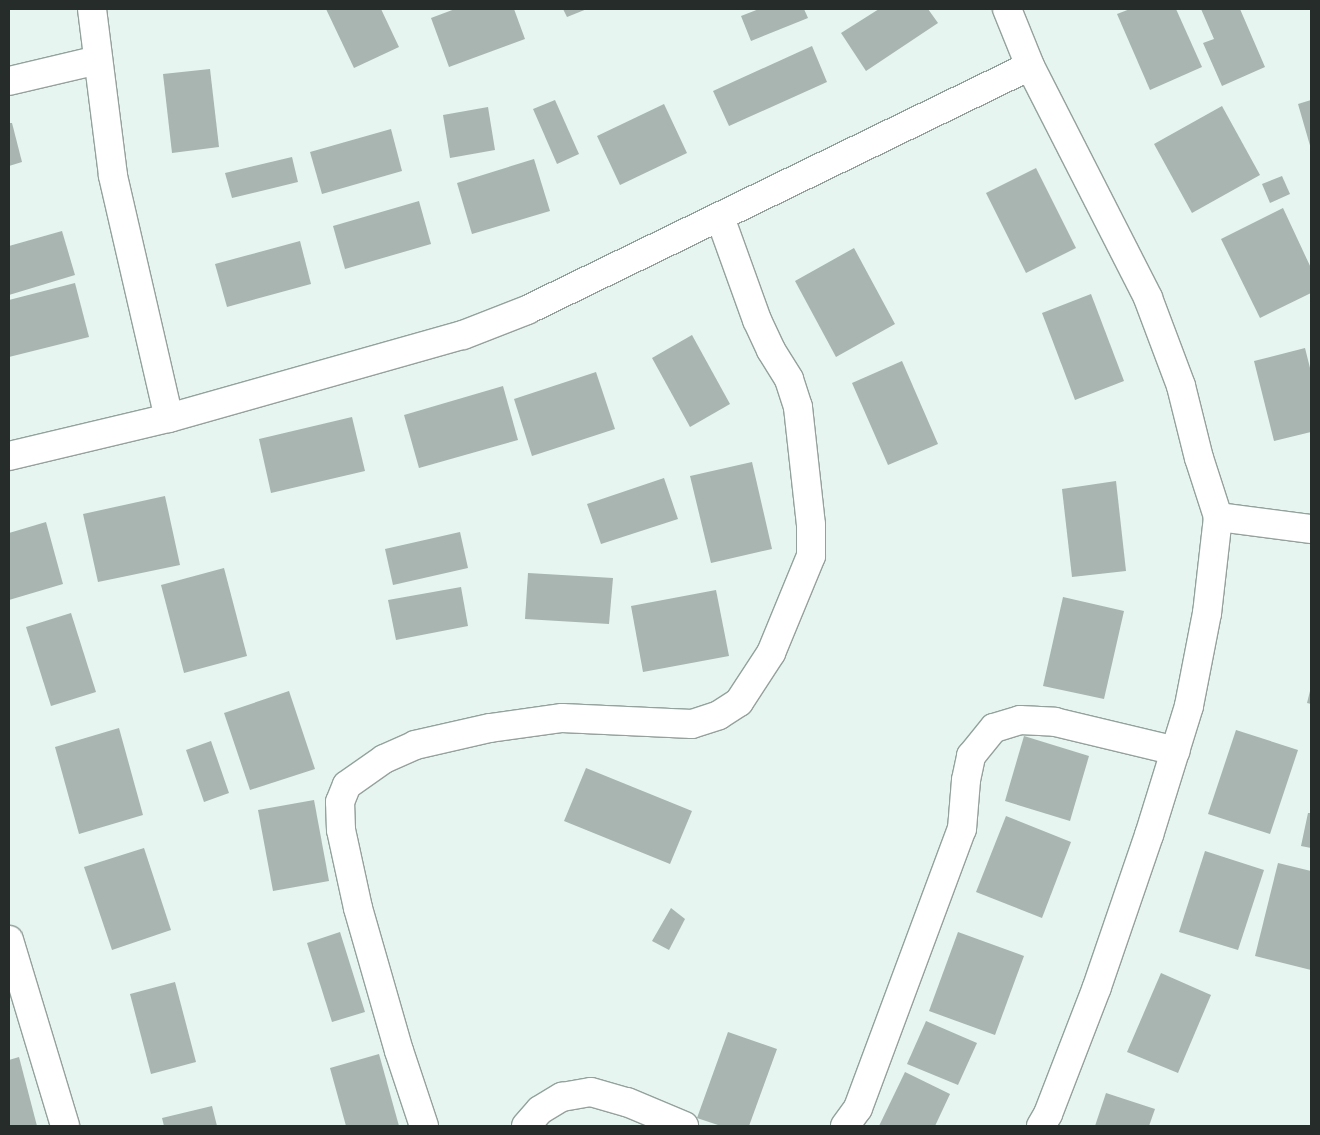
<!DOCTYPE html>
<style>
body{margin:0}
#map{position:relative;width:1320px;height:1135px;overflow:hidden;background:#e7f5f0;font-family:Rubik,sans-serif}
div>[style]{position:absolute}
.building>*{inset:0;background:#a8b5b1}
.roads{filter:drop-shadow(1px 0 #94a19c) drop-shadow(-1px 0 #94a19c) drop-shadow(0 1px #94a19c) drop-shadow(0 -1px #94a19c)}
.minor>*{height:28px;margin:-14px;padding:0 14px;transform-origin:14px;border-radius:14px;background:#fff}
span{translate:-50% -50%;white-space:nowrap;text-align:center;line-height:1.15;-webkit-text-stroke:4px #fff;paint-order:stroke}
.frame{position:absolute;inset:0;border:10px solid #262c2a;pointer-events:none}
</style>
<div id="map">
<div class="building">
<div style="clip-path:polygon(326px 9px,381px 9px,399px 47px,354px 68px)"></div>
<div style="clip-path:polygon(455px 9px,514px 9px,525px 39px,449px 67px,431px 18px)"></div>
<div style="clip-path:polygon(563px 9px,587px 9px,567px 17px)"></div>
<div style="clip-path:polygon(759px 9px,804px 9px,808px 18px,751px 41px,741px 16px)"></div>
<div style="clip-path:polygon(879px 9px,928px 9px,938px 23px,866px 71px,841px 33px)"></div>
<div style="clip-path:polygon(1130px 9px,1176px 9px,1202px 67px,1150px 90px,1117px 14px)"></div>
<div style="clip-path:polygon(1201px 9px,1240px 9px,1265px 67px,1222px 86px,1203px 43px,1214px 39px)"></div>
<div style="clip-path:polygon(812px 46px,827px 82px,729px 126px,713px 91px)"></div>
<div style="clip-path:polygon(210px 69px,219px 147px,172px 153px,163px 74px)"></div>
<div style="clip-path:polygon(555px 100px,579px 154px,557px 164px,533px 109px)"></div>
<div style="clip-path:polygon(1311px 100px,1311px 149px,1298px 104px)"></div>
<div style="clip-path:polygon(664px 104px,687px 153px,620px 185px,597px 136px)"></div>
<div style="clip-path:polygon(1222px 106px,1260px 175px,1192px 213px,1154px 144px)"></div>
<div style="clip-path:polygon(488px 107px,495px 150px,450px 158px,443px 115px)"></div>
<div style="clip-path:polygon(9px 123px,12px 123px,22px 162px,9px 166px)"></div>
<div style="clip-path:polygon(391px 129px,402px 171px,322px 194px,310px 152px)"></div>
<div style="clip-path:polygon(292px 157px,298px 182px,232px 198px,225px 173px)"></div>
<div style="clip-path:polygon(534px 159px,550px 211px,472px 234px,457px 183px)"></div>
<div style="clip-path:polygon(1036px 168px,1076px 248px,1026px 273px,986px 193px)"></div>
<div style="clip-path:polygon(1282px 176px,1290px 194px,1270px 203px,1262px 184px)"></div>
<div style="clip-path:polygon(419px 201px,431px 244px,345px 269px,333px 226px)"></div>
<div style="clip-path:polygon(1283px 208px,1311px 268px,1311px 293px,1260px 318px,1221px 239px)"></div>
<div style="clip-path:polygon(62px 231px,75px 275px,9px 295px,9px 246px)"></div>
<div style="clip-path:polygon(300px 241px,311px 284px,227px 307px,215px 264px)"></div>
<div style="clip-path:polygon(854px 248px,895px 324px,836px 357px,795px 281px)"></div>
<div style="clip-path:polygon(75px 283px,89px 337px,9px 357px,9px 300px)"></div>
<div style="clip-path:polygon(1091px 294px,1124px 381px,1075px 400px,1042px 313px)"></div>
<div style="clip-path:polygon(692px 335px,730px 404px,690px 427px,652px 358px)"></div>
<div style="clip-path:polygon(1305px 348px,1311px 372px,1311px 432px,1274px 441px,1254px 361px)"></div>
<div style="clip-path:polygon(902px 361px,938px 444px,888px 465px,852px 383px)"></div>
<div style="clip-path:polygon(596px 372px,615px 429px,532px 456px,514px 399px)"></div>
<div style="clip-path:polygon(503px 386px,518px 440px,419px 468px,404px 415px)"></div>
<div style="clip-path:polygon(352px 417px,365px 471px,271px 493px,259px 439px)"></div>
<div style="clip-path:polygon(752px 462px,772px 549px,711px 563px,690px 476px)"></div>
<div style="clip-path:polygon(664px 478px,678px 519px,601px 544px,587px 504px)"></div>
<div style="clip-path:polygon(1116px 481px,1126px 571px,1072px 577px,1062px 489px)"></div>
<div style="clip-path:polygon(165px 496px,180px 565px,98px 582px,83px 514px)"></div>
<div style="clip-path:polygon(46px 522px,63px 584px,9px 600px,9px 533px)"></div>
<div style="clip-path:polygon(460px 532px,468px 568px,393px 585px,385px 549px)"></div>
<div style="clip-path:polygon(224px 568px,247px 656px,184px 673px,161px 585px)"></div>
<div style="clip-path:polygon(528px 573px,613px 578px,609px 624px,525px 619px)"></div>
<div style="clip-path:polygon(461px 587px,468px 626px,396px 640px,388px 600px)"></div>
<div style="clip-path:polygon(716px 590px,729px 656px,643px 672px,631px 606px)"></div>
<div style="clip-path:polygon(1063px 597px,1124px 611px,1104px 699px,1043px 686px)"></div>
<div style="clip-path:polygon(71px 613px,96px 692px,51px 706px,26px 627px)"></div>
<div style="clip-path:polygon(1311px 687px,1311px 704px,1307px 703px)"></div>
<div style="clip-path:polygon(289px 691px,315px 769px,250px 790px,224px 713px)"></div>
<div style="clip-path:polygon(119px 728px,143px 815px,79px 834px,55px 747px)"></div>
<div style="clip-path:polygon(1236px 730px,1298px 750px,1270px 834px,1208px 814px)"></div>
<div style="clip-path:polygon(1024px 736px,1089px 756px,1070px 821px,1005px 801px)"></div>
<div style="clip-path:polygon(211px 741px,229px 793px,204px 802px,186px 750px)"></div>
<div style="clip-path:polygon(586px 768px,692px 811px,670px 864px,564px 821px)"></div>
<div style="clip-path:polygon(314px 800px,329px 881px,273px 891px,258px 810px)"></div>
<div style="clip-path:polygon(1308px 813px,1311px 813px,1311px 848px,1301px 846px)"></div>
<div style="clip-path:polygon(1006px 816px,1071px 842px,1042px 918px,976px 892px)"></div>
<div style="clip-path:polygon(144px 848px,171px 930px,112px 950px,84px 867px)"></div>
<div style="clip-path:polygon(1205px 851px,1264px 870px,1238px 950px,1179px 932px)"></div>
<div style="clip-path:polygon(1278px 863px,1311px 871px,1311px 970px,1255px 956px)"></div>
<div style="clip-path:polygon(671px 908px,685px 919px,669px 950px,652px 941px)"></div>
<div style="clip-path:polygon(340px 932px,365px 1012px,332px 1022px,307px 943px)"></div>
<div style="clip-path:polygon(958px 932px,1024px 956px,995px 1035px,929px 1011px)"></div>
<div style="clip-path:polygon(1161px 973px,1211px 995px,1178px 1073px,1127px 1052px)"></div>
<div style="clip-path:polygon(175px 982px,196px 1062px,151px 1074px,130px 994px)"></div>
<div style="clip-path:polygon(926px 1021px,977px 1043px,958px 1085px,907px 1064px)"></div>
<div style="clip-path:polygon(728px 1032px,777px 1049px,749px 1126px,721px 1126px,697px 1118px)"></div>
<div style="clip-path:polygon(379px 1054px,399px 1126px,346px 1126px,330px 1068px)"></div>
<div style="clip-path:polygon(19px 1057px,37px 1126px,9px 1126px,9px 1060px)"></div>
<div style="clip-path:polygon(905px 1072px,950px 1094px,935px 1126px,879px 1126px)"></div>
<div style="clip-path:polygon(1106px 1093px,1155px 1109px,1149px 1126px,1095px 1126px)"></div>
<div style="clip-path:polygon(212px 1106px,217px 1126px,164px 1126px,162px 1118px)"></div>
</div>
<div class="roads">
<div class="minor">
<div style="left:92px;top:9px;width:168px;rotate:82.8deg"></div>
<div style="left:113px;top:176px;width:248px;rotate:77deg"></div>
<div style="left:1007px;top:9px;width:61px;rotate:68deg"></div>
<div style="left:1030px;top:66px;width:260px;rotate:63deg"></div>
<div style="left:1148px;top:298px;width:94px;rotate:69.4deg"></div>
<div style="left:1181px;top:386px;width:74px;rotate:76deg"></div>
<div style="left:1199px;top:458px;width:62px;rotate:72.1deg"></div>
<div style="left:1218px;top:517px;width:97px;rotate:96.5deg"></div>
<div style="left:1207px;top:613px;width:95px;rotate:101deg"></div>
<div style="left:1189px;top:706px;width:135px;rotate:107.2deg"></div>
<div style="left:1149px;top:835px;width:161px;rotate:108.9deg"></div>
<div style="left:1097px;top:987px;width:136px;rotate:111.1deg"></div>
<div style="left:1048px;top:1114px;width:14px;rotate:120deg"></div>
<div style="left:9px;top:81px;width:91px;rotate:-13.3deg"></div>
<div style="left:9px;top:456px;width:164px;rotate:-13.4deg"></div>
<div style="left:169px;top:418px;width:305px;rotate:-15.8deg"></div>
<div style="left:463px;top:335px;width:69px;rotate:-21.3deg"></div>
<div style="left:527px;top:310px;width:559px;rotate:-25.88deg"></div>
<div style="left:1218px;top:517px;width:94px;rotate:7.4deg"></div>
<div style="left:9px;top:940px;width:194px;rotate:73.2deg"></div>
<div style="left:424px;top:1126px;width:79px;rotate:-108.4deg"></div>
<div style="left:399px;top:1051px;width:149px;rotate:-106deg"></div>
<div style="left:358px;top:908px;width:80px;rotate:-102.3deg"></div>
<div style="left:341px;top:830px;width:28px;rotate:-92deg"></div>
<div style="left:340px;top:802px;width:18px;rotate:-68deg"></div>
<div style="left:347px;top:785px;width:45px;rotate:-35.1deg"></div>
<div style="left:384px;top:759px;width:34px;rotate:-24deg"></div>
<div style="left:415px;top:745px;width:77px;rotate:-12.8deg"></div>
<div style="left:490px;top:728px;width:73px;rotate:-7.9deg"></div>
<div style="left:562px;top:718px;width:130px;rotate:2.6deg"></div>
<div style="left:692px;top:724px;width:28px;rotate:-18deg"></div>
<div style="left:719px;top:715px;width:24px;rotate:-33deg"></div>
<div style="left:739px;top:702px;width:59px;rotate:-56.9deg"></div>
<div style="left:771px;top:653px;width:105px;rotate:-67.6deg"></div>
<div style="left:811px;top:556px;width:31px;rotate:-90deg"></div>
<div style="left:811px;top:525px;width:119px;rotate:-96.3deg"></div>
<div style="left:798px;top:407px;width:29px;rotate:-108deg"></div>
<div style="left:789px;top:379px;width:34px;rotate:-122deg"></div>
<div style="left:771px;top:350px;width:33px;rotate:-115deg"></div>
<div style="left:757px;top:320px;width:109px;rotate:-109.8deg"></div>
<div style="left:526px;top:1126px;width:21px;rotate:-49deg"></div>
<div style="left:540px;top:1110px;width:26px;rotate:-31deg"></div>
<div style="left:562px;top:1097px;width:29px;rotate:-10deg"></div>
<div style="left:591px;top:1092px;width:37px;rotate:16deg"></div>
<div style="left:627px;top:1102px;width:62px;rotate:22.8deg"></div>
<div style="left:845px;top:1126px;width:22px;rotate:-54deg"></div>
<div style="left:858px;top:1108px;width:298px;rotate:-69.6deg"></div>
<div style="left:962px;top:829px;width:49px;rotate:-85.3deg"></div>
<div style="left:966px;top:780px;width:25px;rotate:-78deg"></div>
<div style="left:971px;top:756px;width:36px;rotate:-51deg"></div>
<div style="left:994px;top:728px;width:27px;rotate:-17deg"></div>
<div style="left:1020px;top:720px;width:35px;rotate:3deg"></div>
<div style="left:1055px;top:722px;width:124px;rotate:13.5deg"></div>
</div>
</div>
<div class="frame"></div>
</div>
